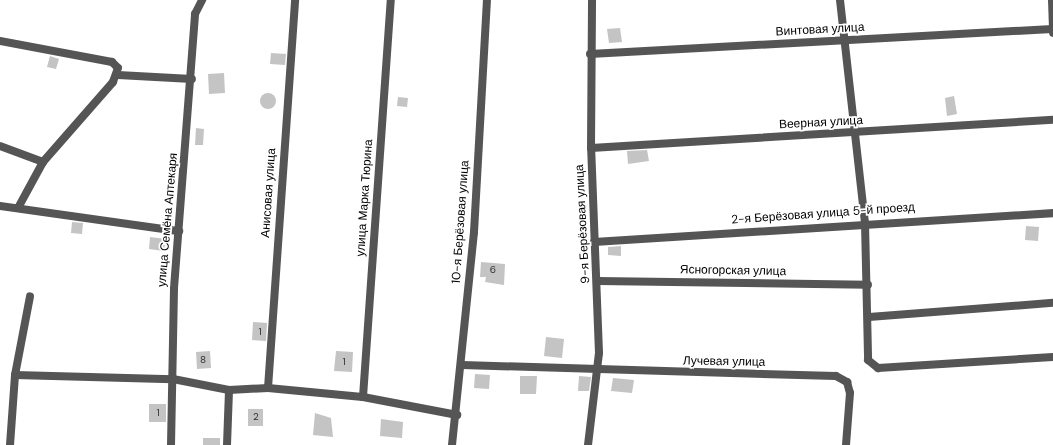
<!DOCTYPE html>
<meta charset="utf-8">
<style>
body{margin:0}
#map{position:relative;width:1053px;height:445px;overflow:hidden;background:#fff;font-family:"DM Sans",sans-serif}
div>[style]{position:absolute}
.building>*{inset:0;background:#c4c4c4}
.round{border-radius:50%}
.minor>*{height:8px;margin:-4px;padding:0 4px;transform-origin:4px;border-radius:4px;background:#555}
span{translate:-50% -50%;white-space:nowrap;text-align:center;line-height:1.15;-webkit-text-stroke:3.5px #fff;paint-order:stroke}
.number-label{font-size:10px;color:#313131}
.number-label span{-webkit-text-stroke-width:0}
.street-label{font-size:12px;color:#000}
</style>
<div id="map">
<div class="building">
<div style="clip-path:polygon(620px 28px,622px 42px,609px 43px,607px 29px)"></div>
<div style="clip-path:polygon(271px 53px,286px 54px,285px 65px,270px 64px)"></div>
<div style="clip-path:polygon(50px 56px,59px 59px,56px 69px,47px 67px)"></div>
<div style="clip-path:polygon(224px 73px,225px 93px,209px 94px,208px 74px)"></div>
<div class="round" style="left:260px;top:93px;width:16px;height:16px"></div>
<div style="clip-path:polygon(954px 96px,957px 114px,947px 116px,945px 98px)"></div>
<div style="clip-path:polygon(398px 97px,408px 98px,407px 107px,397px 106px)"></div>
<div style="clip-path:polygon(196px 128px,204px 129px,203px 145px,195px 145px)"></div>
<div style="clip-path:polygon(647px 150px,649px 161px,628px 164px,627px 151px)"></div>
<div style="clip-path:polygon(72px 222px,83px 223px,82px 234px,71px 233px)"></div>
<div style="clip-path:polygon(1026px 226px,1039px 227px,1038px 241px,1025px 240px)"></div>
<div style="clip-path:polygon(150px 237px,166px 239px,164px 251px,149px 249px)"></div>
<div style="clip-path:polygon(621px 246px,621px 256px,608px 255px,608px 247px)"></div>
<div style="clip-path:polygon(481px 262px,505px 264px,504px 285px,485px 282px,486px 277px,480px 277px)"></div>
<div style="clip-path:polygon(253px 322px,267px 323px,266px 341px,252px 340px)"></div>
<div style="clip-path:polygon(546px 337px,564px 339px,562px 358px,544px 356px)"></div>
<div style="clip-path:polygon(210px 351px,211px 368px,197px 369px,196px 352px)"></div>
<div style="clip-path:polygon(336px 351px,353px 352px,352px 372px,334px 371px)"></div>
<div style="clip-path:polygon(475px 374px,490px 375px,489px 389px,474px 388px)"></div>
<div style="clip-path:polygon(520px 376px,537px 376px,536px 394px,520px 394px)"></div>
<div style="clip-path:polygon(579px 376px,591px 377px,589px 391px,578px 391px)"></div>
<div style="clip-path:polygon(613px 378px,634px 380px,632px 393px,611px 391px)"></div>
<div style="clip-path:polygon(149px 404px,166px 404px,166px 422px,149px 422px)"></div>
<div style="clip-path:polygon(248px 409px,263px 409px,263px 426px,248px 426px)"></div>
<div style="clip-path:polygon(315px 413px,331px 418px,333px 437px,313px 435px)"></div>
<div style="clip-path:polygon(381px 419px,403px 422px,402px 438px,380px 436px)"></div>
<div style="clip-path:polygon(203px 438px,220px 438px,220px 445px,203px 445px)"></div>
</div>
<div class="minor">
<div style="left:840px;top:0;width:224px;rotate:83.6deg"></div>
<div style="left:865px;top:223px;width:137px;rotate:88.7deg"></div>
<div style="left:868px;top:360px;width:13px;rotate:39deg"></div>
<div style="left:878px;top:368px;width:175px;rotate:-3.6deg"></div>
<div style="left:1052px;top:0;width:33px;rotate:88deg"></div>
<div style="left:0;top:41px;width:114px;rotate:10.6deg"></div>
<div style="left:112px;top:62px;width:8px;rotate:45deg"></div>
<div style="left:118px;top:68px;width:15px;rotate:110deg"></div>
<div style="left:113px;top:82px;width:106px;rotate:131.2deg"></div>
<div style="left:590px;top:54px;width:463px;rotate:-3.1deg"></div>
<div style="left:118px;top:75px;width:74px;rotate:3.1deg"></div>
<div style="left:0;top:146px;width:46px;rotate:20.4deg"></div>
<div style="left:43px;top:162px;width:52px;rotate:118.5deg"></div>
<div style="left:591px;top:148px;width:463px;rotate:-3.5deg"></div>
<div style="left:0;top:206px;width:181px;rotate:8deg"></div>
<div style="left:594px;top:242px;width:460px;rotate:-3.6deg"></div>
<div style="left:598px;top:281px;width:270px;rotate:0.8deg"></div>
<div style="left:869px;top:317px;width:185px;rotate:-4.4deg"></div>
<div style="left:462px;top:365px;width:374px;rotate:1.7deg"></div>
<div style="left:836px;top:376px;width:13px;rotate:29deg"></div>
<div style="left:847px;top:382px;width:11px;rotate:75deg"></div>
<div style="left:850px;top:393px;width:52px;rotate:94.4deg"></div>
<div style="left:15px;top:375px;width:158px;rotate:1.5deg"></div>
<div style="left:173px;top:379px;width:57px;rotate:11.1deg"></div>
<div style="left:229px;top:390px;width:39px;rotate:-3deg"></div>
<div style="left:268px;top:388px;width:95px;rotate:5.4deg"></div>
<div style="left:363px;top:397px;width:96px;rotate:10.8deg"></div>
<div style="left:268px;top:388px;width:389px;rotate:-86deg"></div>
<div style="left:363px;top:397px;width:398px;rotate:-86deg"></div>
<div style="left:10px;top:445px;width:70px;rotate:-85.9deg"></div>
<div style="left:15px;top:375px;width:80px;rotate:-79.2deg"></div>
<div style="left:171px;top:445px;width:157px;rotate:-88.9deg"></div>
<div style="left:174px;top:288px;width:275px;rotate:-85.6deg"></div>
<div style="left:195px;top:14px;width:16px;rotate:-63deg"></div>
<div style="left:227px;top:445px;width:55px;rotate:-87.9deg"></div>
<div style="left:452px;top:445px;width:214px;rotate:-84.1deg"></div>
<div style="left:474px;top:232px;width:232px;rotate:-86.8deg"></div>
<div style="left:588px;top:445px;width:93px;rotate:-83.2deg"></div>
<div style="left:599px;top:353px;width:205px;rotate:-92.2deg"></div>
<div style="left:591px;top:148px;width:148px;rotate:-89.6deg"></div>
</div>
<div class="number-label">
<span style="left:493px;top:270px">6</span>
<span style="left:260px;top:332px">1</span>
<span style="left:203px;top:360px">8</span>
<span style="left:344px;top:362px">1</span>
<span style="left:158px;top:413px">1</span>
<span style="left:256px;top:417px">2</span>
</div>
<div class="street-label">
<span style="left:820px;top:30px;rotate:-3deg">Винтовая улица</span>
<span style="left:821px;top:123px;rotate:-3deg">Веерная улица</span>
<span style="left:269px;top:193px;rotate:-86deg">Анисовая улица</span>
<span style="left:365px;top:198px;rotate:-86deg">улица Марка Тюрина</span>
<span style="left:823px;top:214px;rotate:-4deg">2-я Берёзовая улица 5-й проезд</span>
<span style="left:168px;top:220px;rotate:-85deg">улица Семёна Аптекаря</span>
<span style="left:461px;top:222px;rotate:-86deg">10-я Берёзовая улица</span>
<span style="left:583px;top:224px;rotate:-93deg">9-я Берёзовая улица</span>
<span style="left:733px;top:271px;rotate:1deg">Ясногорская улица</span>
<span style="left:724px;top:362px;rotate:1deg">Лучевая улица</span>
</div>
</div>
